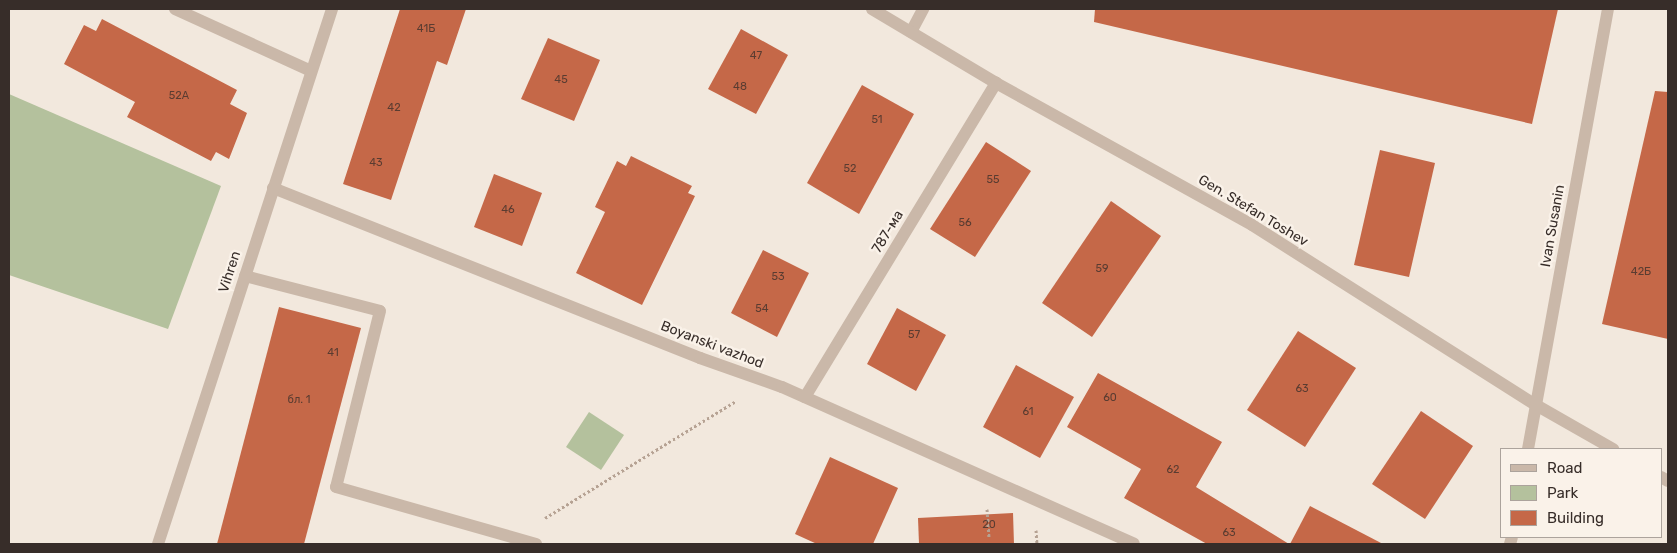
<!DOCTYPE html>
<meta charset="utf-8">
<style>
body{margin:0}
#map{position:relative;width:1677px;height:553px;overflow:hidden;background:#f2e8dd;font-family:Rubik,sans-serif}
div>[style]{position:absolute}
.green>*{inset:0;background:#b4c19d}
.building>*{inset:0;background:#c56848}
.path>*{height:3px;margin-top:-1.5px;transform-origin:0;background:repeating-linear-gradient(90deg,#b6a293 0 2.5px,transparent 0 5px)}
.lane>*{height:12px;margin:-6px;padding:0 6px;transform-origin:6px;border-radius:6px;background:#cab8a9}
.street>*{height:12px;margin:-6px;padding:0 6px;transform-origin:6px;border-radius:6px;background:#cab8a9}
span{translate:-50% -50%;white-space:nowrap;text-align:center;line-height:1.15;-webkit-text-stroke:5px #faf2e9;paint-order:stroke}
.number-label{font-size:11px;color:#5a3c31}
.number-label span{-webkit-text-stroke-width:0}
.street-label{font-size:14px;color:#372d29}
.frame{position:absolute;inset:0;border:10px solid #372d29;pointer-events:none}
.legend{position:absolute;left:1500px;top:448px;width:162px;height:90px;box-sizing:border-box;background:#faf2e9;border:1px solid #aca39c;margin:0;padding:6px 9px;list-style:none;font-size:15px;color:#372d29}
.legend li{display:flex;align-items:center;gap:10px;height:25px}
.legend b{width:25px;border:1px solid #aca39c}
</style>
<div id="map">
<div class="green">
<div style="clip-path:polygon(9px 94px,221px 186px,168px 329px,9px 275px)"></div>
<div style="clip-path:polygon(589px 412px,624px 435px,601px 470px,566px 447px)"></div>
</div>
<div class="building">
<div style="clip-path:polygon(400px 9px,466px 9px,447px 65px,437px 61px,391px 200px,343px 184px)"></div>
<div style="clip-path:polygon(1095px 9px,1558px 9px,1532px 124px,1094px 22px)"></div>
<div style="clip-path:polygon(102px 19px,237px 90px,230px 104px,247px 113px,229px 159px,216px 152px,211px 161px,127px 117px,135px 102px,64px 64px,84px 25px,96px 31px)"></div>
<div style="clip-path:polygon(741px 29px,788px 55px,756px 114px,708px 89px)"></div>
<div style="clip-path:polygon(548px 38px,600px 60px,574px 121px,521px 99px)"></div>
<div style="clip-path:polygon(862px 85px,914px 114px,859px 214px,807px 183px)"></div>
<div style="clip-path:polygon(1655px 91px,1668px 92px,1668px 339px,1602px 324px)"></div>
<div style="clip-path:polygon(986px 142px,1031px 171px,975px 257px,930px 229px)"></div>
<div style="clip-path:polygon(1380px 150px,1435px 163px,1409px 277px,1354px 265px)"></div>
<div style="clip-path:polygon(631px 156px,692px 186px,688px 193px,695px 196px,642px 305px,576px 273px,605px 212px,595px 207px,617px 161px,626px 166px)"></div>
<div style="clip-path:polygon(494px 174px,542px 193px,522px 246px,474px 227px)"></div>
<div style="clip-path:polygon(1111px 201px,1161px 236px,1092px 337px,1042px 303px)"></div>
<div style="clip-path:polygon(763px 250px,809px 273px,777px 337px,731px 313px)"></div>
<div style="clip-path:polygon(279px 307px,361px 328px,304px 544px,217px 544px)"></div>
<div style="clip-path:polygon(897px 308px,946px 335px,916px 391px,867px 364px)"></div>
<div style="clip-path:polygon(1298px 331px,1356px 368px,1305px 447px,1247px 410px)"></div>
<div style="clip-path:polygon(1016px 365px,1074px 397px,1040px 458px,983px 427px)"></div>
<div style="clip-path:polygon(1098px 373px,1222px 442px,1196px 487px,1289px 544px,1207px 544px,1124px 498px,1141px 469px,1067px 427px)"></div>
<div style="clip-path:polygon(1421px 411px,1473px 446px,1425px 519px,1372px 484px)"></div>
<div style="clip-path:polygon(830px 457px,898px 488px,873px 544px,817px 544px,795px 534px)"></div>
<div style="clip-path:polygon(1310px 506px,1383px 544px,1290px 544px)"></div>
<div style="clip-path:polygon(1013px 513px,1014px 544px,919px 544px,918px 518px)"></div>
</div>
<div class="path">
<div style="left:987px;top:509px;width:29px;rotate:86deg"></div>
<div style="left:545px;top:518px;width:224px;rotate:-31.5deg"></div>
<div style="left:1036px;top:530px;width:14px;rotate:86deg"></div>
</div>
<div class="lane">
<div style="left:911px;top:32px;width:26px;rotate:-62deg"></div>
<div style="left:245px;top:276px;width:139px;rotate:14.5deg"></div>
<div style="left:380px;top:311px;width:181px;rotate:104deg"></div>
<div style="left:336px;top:487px;width:208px;rotate:15.9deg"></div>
</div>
<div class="street">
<div style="left:175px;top:9px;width:149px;rotate:24.5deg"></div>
<div style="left:872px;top:9px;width:144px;rotate:30.8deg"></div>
<div style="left:996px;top:83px;width:293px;rotate:29deg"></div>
<div style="left:1252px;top:225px;width:336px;rotate:32.4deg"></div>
<div style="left:1536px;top:405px;width:89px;rotate:29.7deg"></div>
<div style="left:273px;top:188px;width:460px;rotate:21.7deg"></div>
<div style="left:700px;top:358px;width:87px;rotate:19.5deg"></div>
<div style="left:782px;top:387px;width:385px;rotate:24deg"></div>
<div style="left:805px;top:397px;width:368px;rotate:-58.7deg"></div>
<div style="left:1528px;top:449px;width:447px;rotate:-79.7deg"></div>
<div style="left:1661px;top:477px;width:8px;rotate:30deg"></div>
<div style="left:158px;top:544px;width:563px;rotate:-71.98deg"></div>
<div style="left:1510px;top:544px;width:7px;rotate:-74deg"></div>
</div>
<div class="number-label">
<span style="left:426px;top:29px">41Б</span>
<span style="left:756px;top:56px">47</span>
<span style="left:561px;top:80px">45</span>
<span style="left:740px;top:87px">48</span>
<span style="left:179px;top:96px">52А</span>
<span style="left:394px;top:108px">42</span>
<span style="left:877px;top:120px">51</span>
<span style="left:376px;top:163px">43</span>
<span style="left:850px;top:169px">52</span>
<span style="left:993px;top:180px">55</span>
<span style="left:508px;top:210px">46</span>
<span style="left:965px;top:223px">56</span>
<span style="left:1102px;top:269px">59</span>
<span style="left:1641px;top:272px">42Б</span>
<span style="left:778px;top:277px">53</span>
<span style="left:762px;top:309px">54</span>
<span style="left:914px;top:335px">57</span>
<span style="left:333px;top:353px">41</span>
<span style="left:1302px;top:389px">63</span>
<span style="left:1110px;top:398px">60</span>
<span style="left:299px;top:400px">бл. 1</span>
<span style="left:1028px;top:412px">61</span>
<span style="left:1173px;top:470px">62</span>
<span style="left:989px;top:525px">20</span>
<span style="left:1229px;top:533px">63</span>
</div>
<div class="street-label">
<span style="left:1253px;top:211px;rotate:31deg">Gen. Stefan Toshev</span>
<span style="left:1553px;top:226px;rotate:-80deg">Ivan Susanin</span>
<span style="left:888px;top:232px;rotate:-59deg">787-ма</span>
<span style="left:230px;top:272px;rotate:-72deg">Vihren</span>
<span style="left:712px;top:345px;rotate:21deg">Boyanski vazhod</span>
</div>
<div class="frame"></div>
<ul class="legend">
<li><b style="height:6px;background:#cab8a9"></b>Road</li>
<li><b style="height:14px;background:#b4c19d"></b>Park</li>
<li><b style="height:14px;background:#c56848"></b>Building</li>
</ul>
</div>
